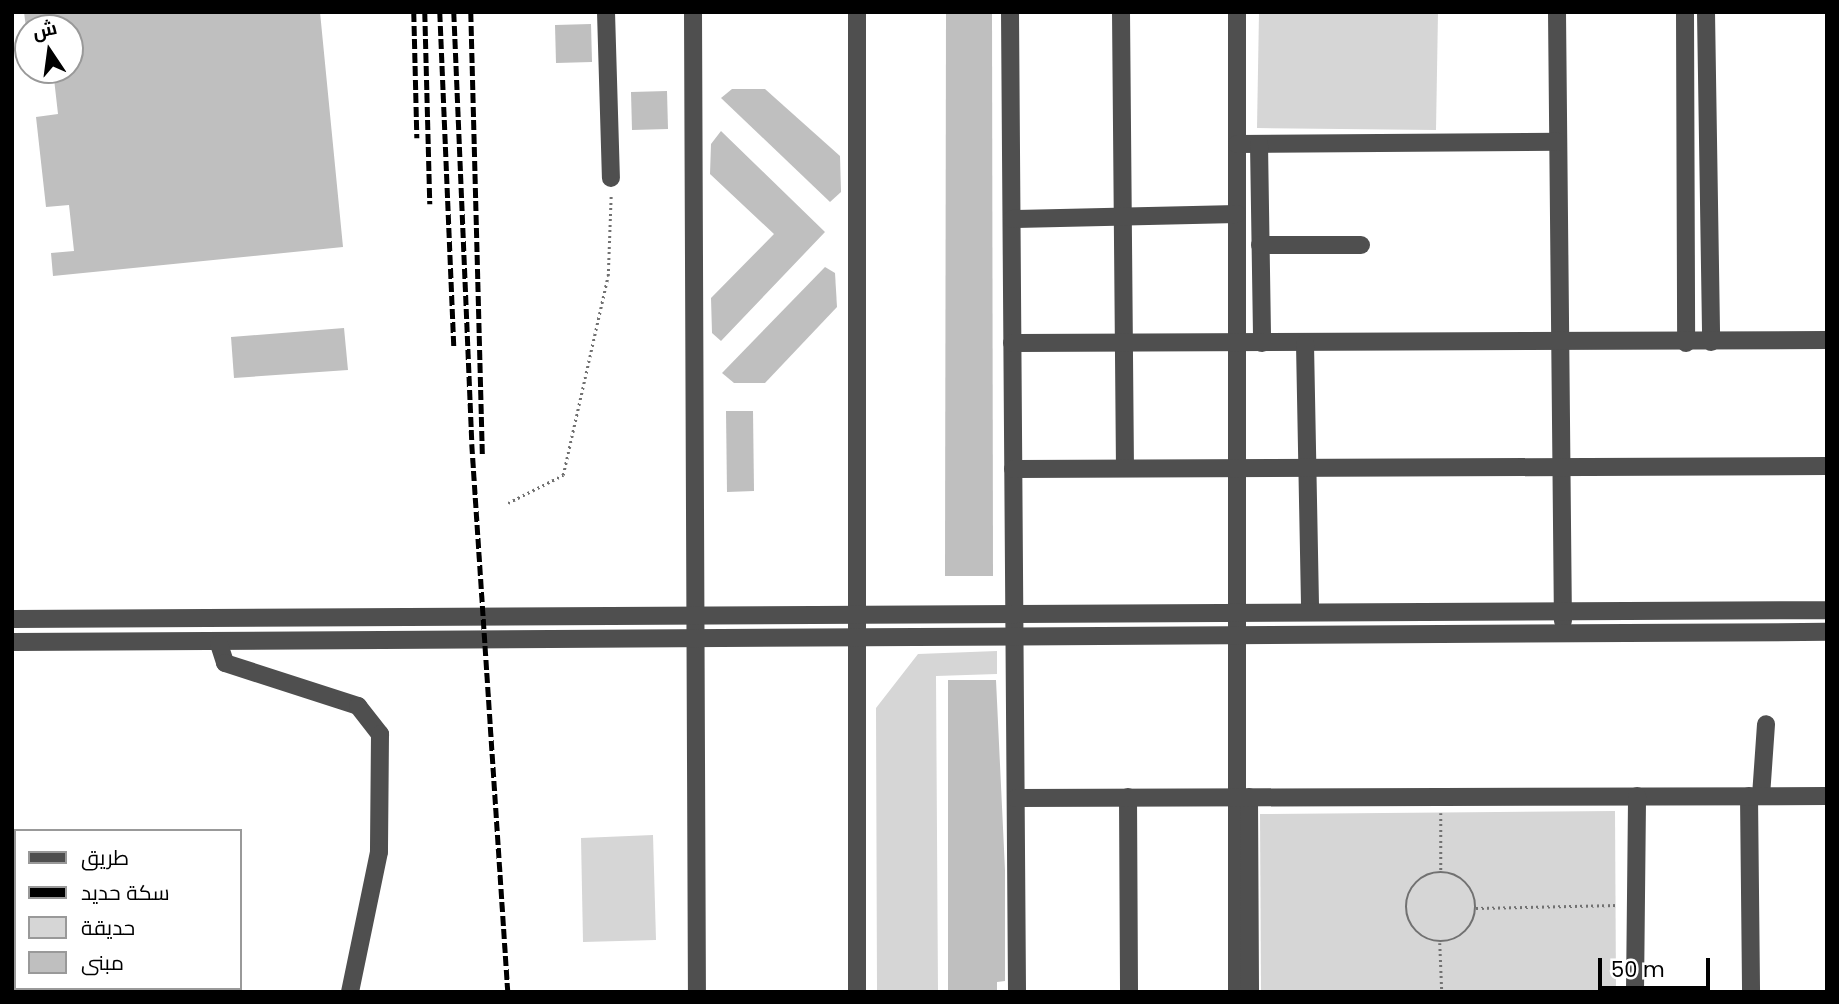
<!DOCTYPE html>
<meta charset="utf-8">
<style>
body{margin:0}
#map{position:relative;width:1839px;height:1004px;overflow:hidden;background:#fff;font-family:Poppins,Cairo,sans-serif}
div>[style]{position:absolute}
.green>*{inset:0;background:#d6d6d6}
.building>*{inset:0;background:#bfbfbf}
.path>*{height:2.5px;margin-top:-1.25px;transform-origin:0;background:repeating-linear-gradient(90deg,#717171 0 2px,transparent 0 5.5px)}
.path>.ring{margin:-1.25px;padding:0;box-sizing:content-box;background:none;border:2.5px solid #717171;border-radius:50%}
.minor>*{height:18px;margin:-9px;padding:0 9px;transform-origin:9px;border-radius:9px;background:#4f4f4f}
.rail>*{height:4.5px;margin-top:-2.25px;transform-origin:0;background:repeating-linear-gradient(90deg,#000 0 10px,transparent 0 13.5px)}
span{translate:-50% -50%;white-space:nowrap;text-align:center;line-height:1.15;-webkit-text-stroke:6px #fff;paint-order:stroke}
.frame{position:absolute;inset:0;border:14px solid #000;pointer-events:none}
.legend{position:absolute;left:14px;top:829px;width:228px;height:161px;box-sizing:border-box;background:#fff;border:2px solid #999;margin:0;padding:9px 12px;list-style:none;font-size:21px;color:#000}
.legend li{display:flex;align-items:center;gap:14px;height:35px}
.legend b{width:35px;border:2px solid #999}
.north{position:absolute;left:14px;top:14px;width:70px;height:70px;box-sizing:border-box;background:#fff;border:2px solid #999;border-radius:50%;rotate:347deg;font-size:19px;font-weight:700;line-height:28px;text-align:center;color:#000}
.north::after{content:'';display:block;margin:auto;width:24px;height:32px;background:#000;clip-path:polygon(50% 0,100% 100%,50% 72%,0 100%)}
.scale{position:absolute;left:1598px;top:958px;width:112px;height:32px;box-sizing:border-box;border:4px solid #000;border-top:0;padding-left:9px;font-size:21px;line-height:24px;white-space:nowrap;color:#000;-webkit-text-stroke:5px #fff;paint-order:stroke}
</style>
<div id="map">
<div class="green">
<div style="clip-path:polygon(1259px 12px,1438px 12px,1436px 130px,1257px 128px)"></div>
<div style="clip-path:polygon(997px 651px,997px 674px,936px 676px,938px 992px,877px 992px,876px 708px,918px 654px)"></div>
<div style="clip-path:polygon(1615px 811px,1616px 992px,1261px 992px,1260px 814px)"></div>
<div style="clip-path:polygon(653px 835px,656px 940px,583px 942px,581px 838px)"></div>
</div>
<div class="building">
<div style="clip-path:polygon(24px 12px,320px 12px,343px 247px,53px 276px,51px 253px,74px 251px,69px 205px,46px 207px,36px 117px,58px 114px,53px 70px,70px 70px,70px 28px,26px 28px)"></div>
<div style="clip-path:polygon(946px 12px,992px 12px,993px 576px,945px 576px)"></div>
<div style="clip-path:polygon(591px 24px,592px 62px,556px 63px,555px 25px)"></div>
<div style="clip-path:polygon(732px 89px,765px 89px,840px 156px,841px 192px,830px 202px,721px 98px)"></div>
<div style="clip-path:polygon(667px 91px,668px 129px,632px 130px,631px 92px)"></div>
<div style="clip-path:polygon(721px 131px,825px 232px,721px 341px,712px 333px,711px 298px,774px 234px,710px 174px,711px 144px)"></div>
<div style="clip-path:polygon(825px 267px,835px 273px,837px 307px,765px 383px,734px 383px,722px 373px)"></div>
<div style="clip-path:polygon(344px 328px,348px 370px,234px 378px,231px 337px)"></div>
<div style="clip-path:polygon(726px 411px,753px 411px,754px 491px,727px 492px)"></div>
<div style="clip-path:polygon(948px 680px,996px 680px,1005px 870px,1005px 981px,997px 982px,997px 992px,948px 992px)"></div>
</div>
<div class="path">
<div style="left:508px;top:503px;width:62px;rotate:-27deg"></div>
<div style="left:563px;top:475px;width:204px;rotate:-77.3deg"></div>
<div style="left:608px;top:276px;width:81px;rotate:-87.9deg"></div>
<div style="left:1441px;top:813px;width:59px;rotate:90deg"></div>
<div class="ring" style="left:1406px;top:872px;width:67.5px;height:67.5px"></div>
<div style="left:1476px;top:908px;width:143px;rotate:-1.2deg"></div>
<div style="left:1440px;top:943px;width:49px;rotate:87.7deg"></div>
</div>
<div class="minor">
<div style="left:606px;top:12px;width:166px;rotate:88.3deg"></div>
<div style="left:693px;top:12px;width:980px;rotate:89.77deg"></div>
<div style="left:857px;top:12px;width:980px;rotate:90deg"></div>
<div style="left:1010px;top:12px;width:980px;rotate:89.59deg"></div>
<div style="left:1121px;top:12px;width:455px;rotate:89.5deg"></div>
<div style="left:1237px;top:12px;width:980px;rotate:90deg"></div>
<div style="left:1557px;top:12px;width:609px;rotate:89.44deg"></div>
<div style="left:1685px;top:12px;width:331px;rotate:89.8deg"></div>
<div style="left:1706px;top:12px;width:330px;rotate:89.1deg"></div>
<div style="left:1237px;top:144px;width:321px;rotate:-0.4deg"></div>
<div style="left:1259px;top:144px;width:199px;rotate:89.1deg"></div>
<div style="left:1012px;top:219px;width:225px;rotate:-1.3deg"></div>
<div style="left:1260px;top:245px;width:101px"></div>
<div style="left:1012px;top:343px;width:815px;rotate:-0.21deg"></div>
<div style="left:1305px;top:344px;width:260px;rotate:88.9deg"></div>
<div style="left:1013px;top:469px;width:814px;rotate:-0.21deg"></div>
<div style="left:12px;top:619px;width:1815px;rotate:-0.28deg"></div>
<div style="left:12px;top:642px;width:1815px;rotate:-0.32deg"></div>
<div style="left:219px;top:644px;width:20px;rotate:72deg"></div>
<div style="left:225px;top:663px;width:140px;rotate:17.9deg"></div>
<div style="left:358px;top:706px;width:36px;rotate:52deg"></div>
<div style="left:380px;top:734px;width:118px;rotate:90.5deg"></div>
<div style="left:379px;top:852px;width:143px;rotate:101.7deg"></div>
<div style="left:1749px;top:796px;width:196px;rotate:89.4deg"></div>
<div style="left:1761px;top:796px;width:72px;rotate:-86deg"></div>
<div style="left:1128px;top:797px;width:195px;rotate:89.7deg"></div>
<div style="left:1249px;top:797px;width:195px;rotate:89.7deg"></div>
<div style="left:1016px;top:798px;width:811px;rotate:-0.14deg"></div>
<div style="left:1635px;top:992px;width:196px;rotate:-89.4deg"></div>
</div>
<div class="rail">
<div style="left:414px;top:12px;width:126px;rotate:88.6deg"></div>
<div style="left:425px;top:12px;width:192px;rotate:88.5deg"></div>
<div style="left:440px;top:12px;width:336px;rotate:87.6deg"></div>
<div style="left:454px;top:12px;width:432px;rotate:87.6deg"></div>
<div style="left:472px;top:444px;width:549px;rotate:86.24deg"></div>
<div style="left:471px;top:12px;width:445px;rotate:88.5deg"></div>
</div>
<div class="frame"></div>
<ul class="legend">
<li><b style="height:9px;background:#4f4f4f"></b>طريق</li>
<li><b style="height:9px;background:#000"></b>سكة حديد</li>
<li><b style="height:19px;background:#d6d6d6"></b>حديقة</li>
<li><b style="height:19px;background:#bfbfbf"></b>مبنى</li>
</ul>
<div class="north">ش</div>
<div class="scale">50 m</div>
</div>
